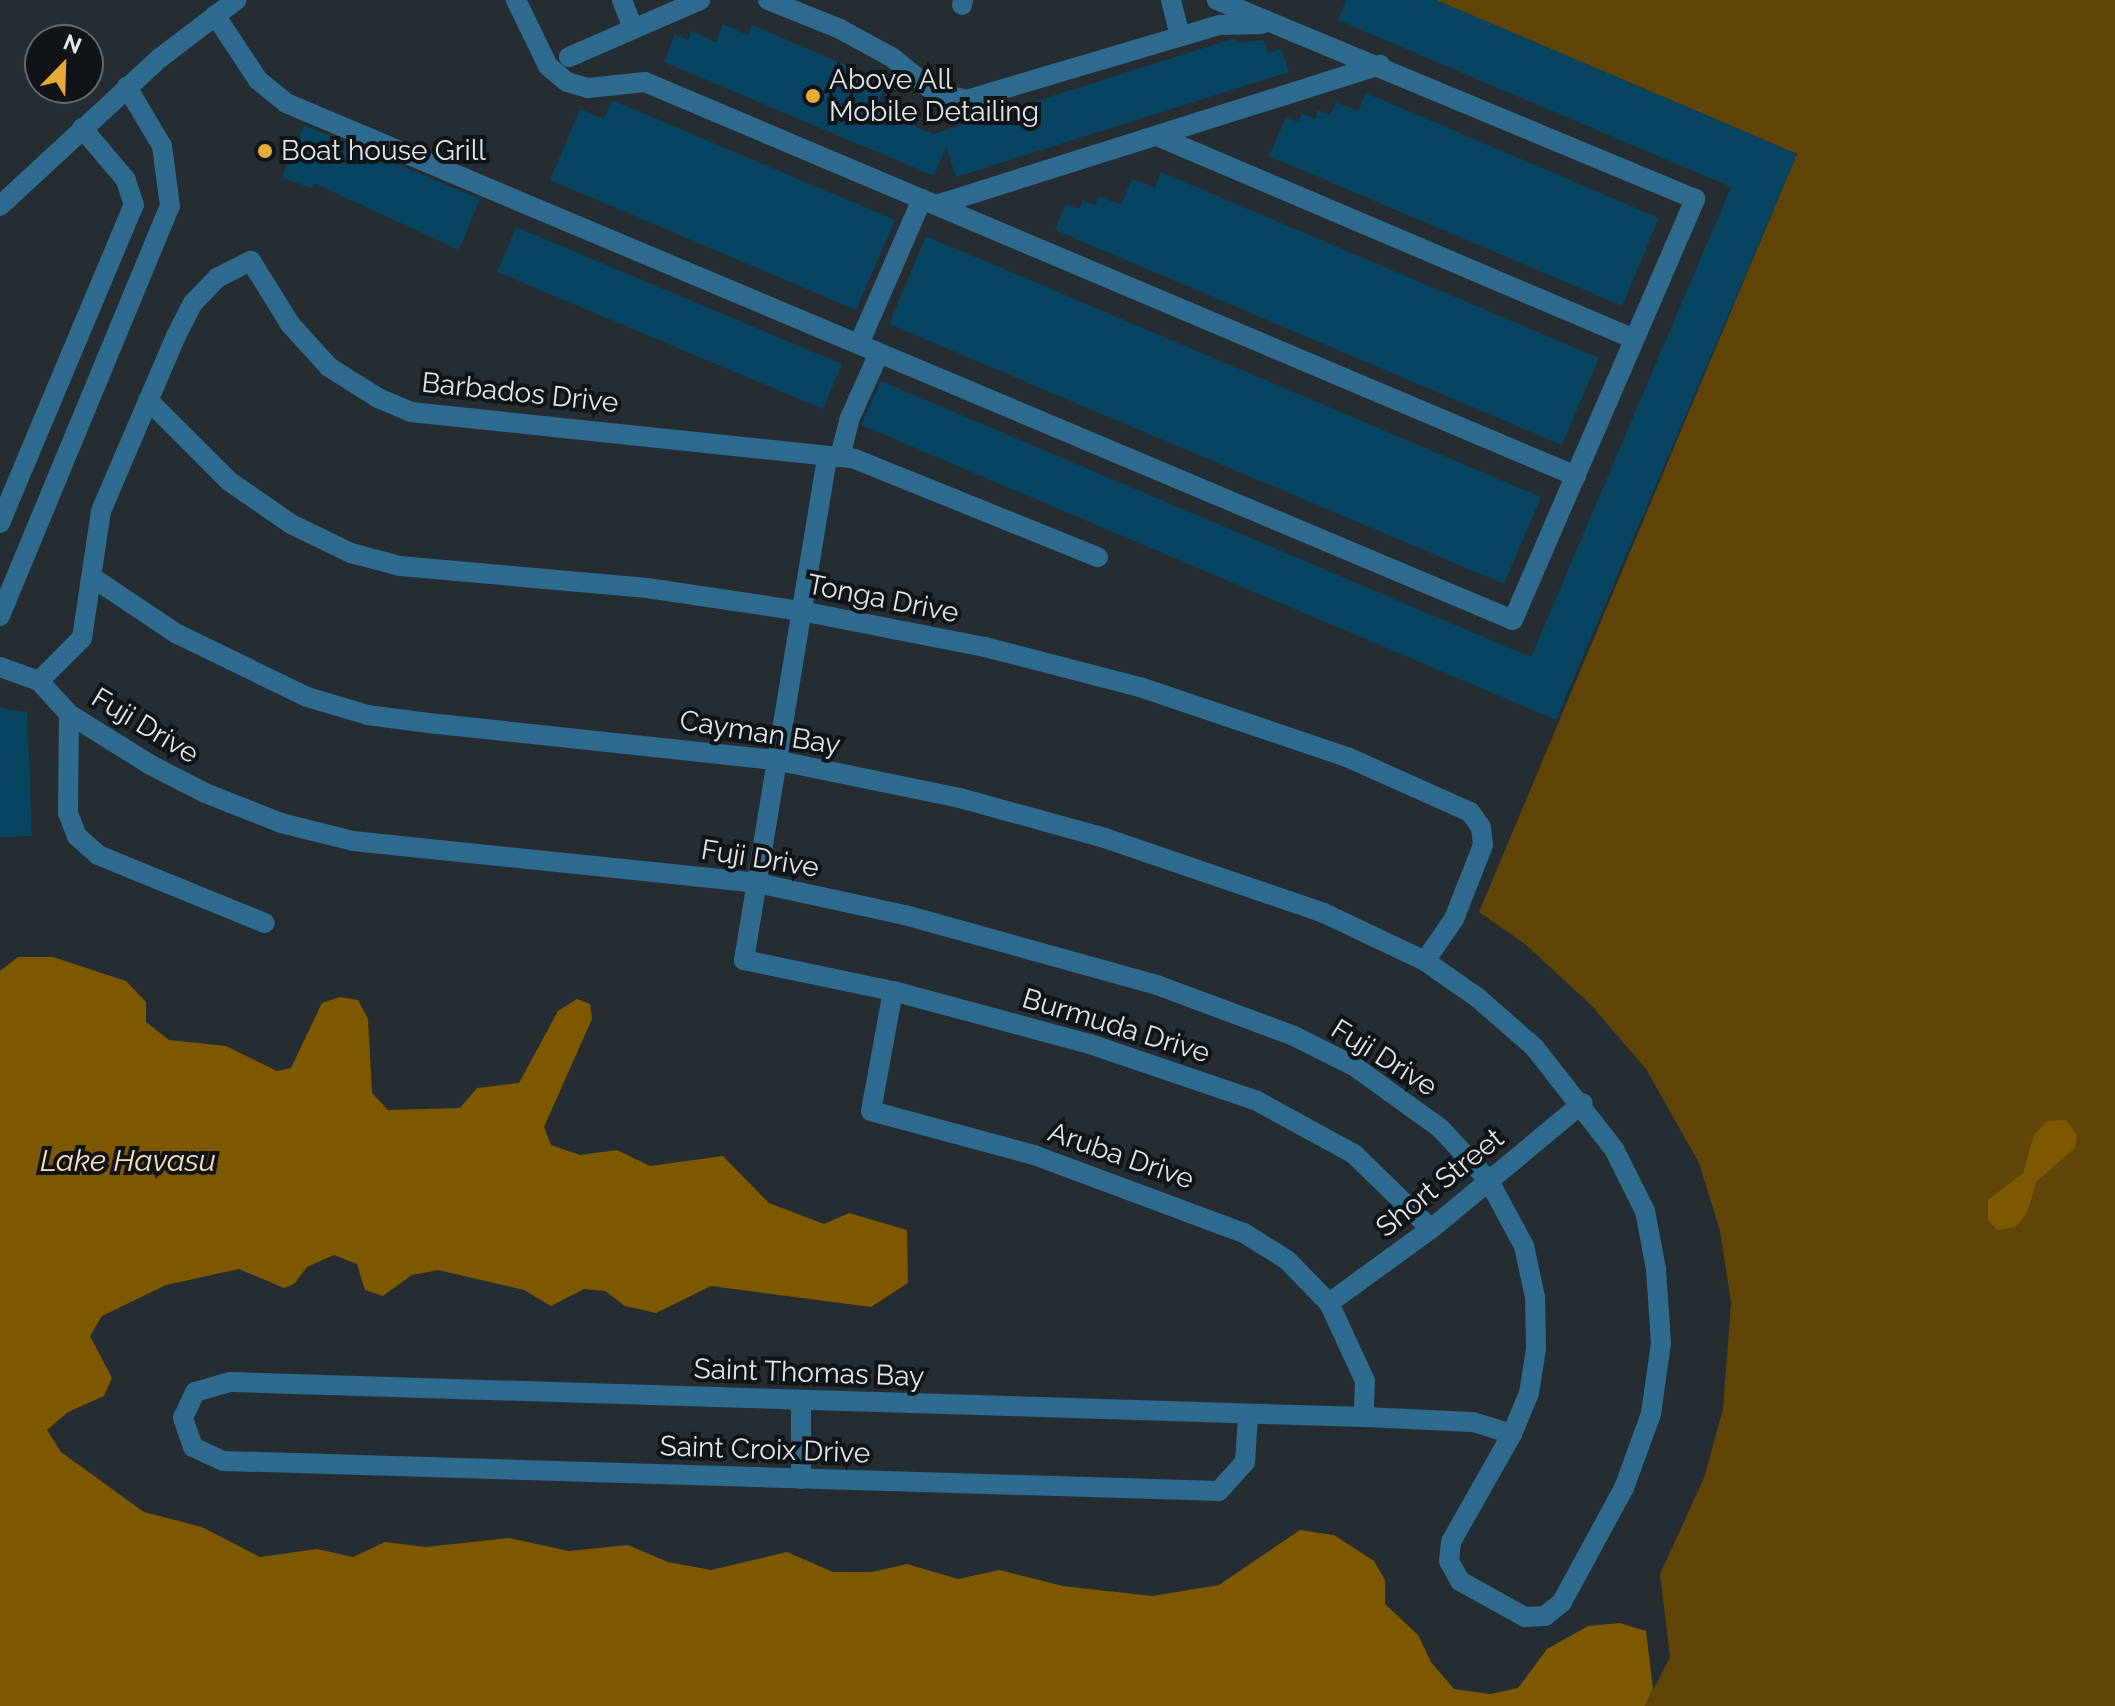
<!DOCTYPE html>
<style>
body{margin:0}
#map{position:relative;width:2115px;height:1706px;overflow:hidden;background:#252d32;font-family:Raleway,sans-serif}
div>[style]{position:absolute}
.green>*{inset:0;background:#604408}
.water>*{inset:0;background:#7d5800}
.building>*{inset:0;background:#064461}
.minor>*{height:20px;margin:-10px;padding:0 10px;transform-origin:10px;border-radius:10px;background:#2e6b8e}
.dots>*{width:22px;height:22px;translate:-50% -50%;box-sizing:border-box;border:4px solid #111417;border-radius:50%}
span{translate:-50% -50%;white-space:nowrap;text-align:center;line-height:1.15;-webkit-text-stroke:8px #111417;paint-order:stroke}
.poi-label{font-size:28px;color:#e0e5e8}
.left{translate:0 -50%;text-align:left}
.street-label{font-size:28px;color:#e0e5e8}
.water-label{font-size:30px;color:#fae0b5;font-style:italic}
.north{position:absolute;left:24px;top:24px;width:80px;height:80px;box-sizing:border-box;background:#111417;border:2px solid #64686b;border-radius:50%;rotate:23deg;font-size:22px;font-weight:700;line-height:32px;text-align:center;color:#e0e5e8}
.north::after{content:'';display:block;margin:auto;width:28px;height:36px;background:#e7ac37;clip-path:polygon(50% 0,100% 100%,50% 72%,0 100%)}
</style>
<div id="map">
<div class="green">
<div style="clip-path:polygon(1436px 0,2115px 0,2115px 1706px,1645px 1706px,1670px 1657px,1660px 1574px,1704px 1478px,1723px 1409px,1731px 1302px,1720px 1231px,1699px 1163px,1646px 1069px,1591px 1005px,1525px 944px,1479px 912px,1797px 154px)"></div>
</div>
<div class="water">
<div style="clip-path:polygon(18px 957px,53px 957px,126px 981px,146px 1002px,146px 1022px,169px 1040px,226px 1046px,277px 1071px,291px 1068px,322px 1003px,340px 997px,358px 1000px,368px 1019px,372px 1093px,388px 1110px,460px 1108px,477px 1088px,519px 1083px,558px 1011px,577px 999px,590px 1004px,592px 1019px,544px 1127px,551px 1145px,580px 1155px,617px 1150px,650px 1166px,723px 1156px,769px 1203px,824px 1224px,849px 1213px,907px 1230px,908px 1283px,871px 1307px,711px 1286px,656px 1313px,625px 1306px,605px 1291px,584px 1289px,551px 1306px,524px 1290px,438px 1270px,412px 1275px,383px 1296px,365px 1290px,357px 1264px,334px 1255px,307px 1267px,294px 1284px,284px 1288px,239px 1269px,166px 1285px,102px 1316px,90px 1336px,112px 1378px,104px 1396px,68px 1412px,47px 1430px,61px 1452px,144px 1512px,202px 1527px,260px 1557px,317px 1549px,353px 1557px,385px 1542px,426px 1547px,509px 1538px,569px 1551px,628px 1545px,668px 1562px,711px 1570px,787px 1552px,833px 1572px,872px 1572px,907px 1564px,958px 1579px,999px 1570px,1063px 1586px,1152px 1596px,1219px 1585px,1300px 1530px,1334px 1535px,1374px 1561px,1385px 1580px,1385px 1604px,1418px 1635px,1431px 1662px,1454px 1689px,1490px 1694px,1518px 1688px,1547px 1649px,1588px 1626px,1620px 1623px,1646px 1631px,1653px 1689px,1645px 1706px,0 1706px,0 971px)"></div>
<div style="clip-path:polygon(2066px 1120px,2077px 1135px,2075px 1148px,2036px 1182px,2027px 1213px,2015px 1227px,1997px 1230px,1988px 1220px,1988px 1200px,2023px 1173px,2034px 1135px,2047px 1121px)"></div>
</div>
<div class="building">
<div style="clip-path:polygon(1346px 0,1436px 0,1797px 154px,1556px 720px,861px 425px,881px 381px,1531px 657px,1731px 187px,1338px 20px)"></div>
<div style="clip-path:polygon(723px 24px,748px 35px,752px 25px,850px 67px,846px 76px,883px 92px,879px 101px,905px 112px,901px 120px,933px 134px,1235px 38px,1237px 43px,1264px 40px,1268px 53px,1281px 49px,1289px 72px,956px 177px,946px 147px,934px 176px,664px 62px,675px 34px,688px 40px,691px 31px,716px 42px)"></div>
<div style="clip-path:polygon(1366px 93px,1659px 218px,1622px 306px,1269px 156px,1286px 117px,1298px 122px,1302px 113px,1315px 119px,1318px 110px,1330px 115px,1336px 102px,1358px 111px)"></div>
<div style="clip-path:polygon(612px 100px,895px 220px,856px 310px,550px 180px,580px 109px,604px 119px)"></div>
<div style="clip-path:polygon(304px 125px,480px 199px,459px 250px,314px 183px,312px 189px,282px 177px)"></div>
<div style="clip-path:polygon(1161px 172px,1599px 358px,1562px 445px,1055px 230px,1066px 204px,1079px 209px,1083px 200px,1095px 205px,1099px 196px,1121px 205px,1132px 179px,1155px 188px)"></div>
<div style="clip-path:polygon(516px 227px,842px 364px,823px 409px,497px 272px)"></div>
<div style="clip-path:polygon(926px 236px,1541px 497px,1504px 584px,889px 324px)"></div>
<div style="clip-path:polygon(0 708px,27px 712px,32px 836px,0 837px)"></div>
</div>
<div class="minor">
<div style="left:516px;top:0;width:73px;rotate:64.1deg"></div>
<div style="left:548px;top:66px;width:25px;rotate:40deg"></div>
<div style="left:567px;top:82px;width:22px;rotate:16deg"></div>
<div style="left:588px;top:88px;width:57px;rotate:-6deg"></div>
<div style="left:645px;top:82px;width:1011px;rotate:22.94deg"></div>
<div style="left:622px;top:0;width:31px;rotate:69deg"></div>
<div style="left:768px;top:0;width:78px;rotate:21.9deg"></div>
<div style="left:840px;top:29px;width:60px;rotate:28.7deg"></div>
<div style="left:893px;top:58px;width:52px;rotate:39.5deg"></div>
<div style="left:933px;top:91px;width:34px;rotate:15deg"></div>
<div style="left:966px;top:100px;width:265px;rotate:-16.5deg"></div>
<div style="left:1220px;top:25px;width:42px;rotate:-1.4deg"></div>
<div style="left:1171px;top:0;width:37px;rotate:76deg"></div>
<div style="left:962px;top:5px;width:5px;rotate:-79deg"></div>
<div style="left:215px;top:15px;width:78px;rotate:56.5deg"></div>
<div style="left:258px;top:80px;width:36px;rotate:39deg"></div>
<div style="left:286px;top:103px;width:1331px;rotate:22.85deg"></div>
<div style="left:1513px;top:620px;width:459px;rotate:-66.6deg"></div>
<div style="left:1695px;top:199px;width:518px;rotate:-157.4deg"></div>
<div style="left:569px;top:57px;width:143px;rotate:-23.5deg"></div>
<div style="left:1157px;top:136px;width:518px;rotate:23.05deg"></div>
<div style="left:936px;top:205px;width:466px;rotate:-17.5deg"></div>
<div style="left:0;top:206px;width:218px;rotate:-42.8deg"></div>
<div style="left:160px;top:58px;width:96px;rotate:-37.3deg"></div>
<div style="left:859px;top:344px;width:158px;rotate:-66.5deg"></div>
<div style="left:148px;top:400px;width:115px;rotate:45deg"></div>
<div style="left:229px;top:481px;width:75px;rotate:34.7deg"></div>
<div style="left:291px;top:524px;width:67px;rotate:25.8deg"></div>
<div style="left:351px;top:553px;width:51px;rotate:14.9deg"></div>
<div style="left:400px;top:566px;width:248px;rotate:5.1deg"></div>
<div style="left:647px;top:588px;width:156px;rotate:8.5deg"></div>
<div style="left:801px;top:611px;width:187px;rotate:11.1deg"></div>
<div style="left:985px;top:647px;width:160px;rotate:14.5deg"></div>
<div style="left:1140px;top:687px;width:219px;rotate:18.7deg"></div>
<div style="left:1347px;top:757px;width:135px;rotate:24.1deg"></div>
<div style="left:1470px;top:812px;width:19px;rotate:54deg"></div>
<div style="left:1481px;top:827px;width:18px;rotate:84deg"></div>
<div style="left:1483px;top:845px;width:79px;rotate:111.4deg"></div>
<div style="left:1454px;top:919px;width:51px;rotate:124.6deg"></div>
<div style="left:840px;top:457px;width:38px;rotate:-76deg"></div>
<div style="left:849px;top:420px;width:73px;rotate:-65.9deg"></div>
<div style="left:827px;top:458px;width:509px;rotate:99.39deg"></div>
<div style="left:744px;top:960px;width:152px;rotate:11.8deg"></div>
<div style="left:893px;top:991px;width:204px;rotate:15.1deg"></div>
<div style="left:1090px;top:1044px;width:176px;rotate:18.8deg"></div>
<div style="left:1257px;top:1101px;width:111px;rotate:28.7deg"></div>
<div style="left:1354px;top:1154px;width:107px;rotate:44.2deg"></div>
<div style="left:0;top:523px;width:345px;rotate:-67.2deg"></div>
<div style="left:134px;top:205px;width:26px;rotate:-108deg"></div>
<div style="left:126px;top:180px;width:68px;rotate:-130.2deg"></div>
<div style="left:0;top:616px;width:444px;rotate:-67.5deg"></div>
<div style="left:170px;top:206px;width:61px;rotate:-97.6deg"></div>
<div style="left:162px;top:146px;width:69px;rotate:-120.7deg"></div>
<div style="left:0;top:667px;width:41px;rotate:19.7deg"></div>
<div style="left:39px;top:681px;width:45px;rotate:47.7deg"></div>
<div style="left:69px;top:714px;width:94px;rotate:32deg"></div>
<div style="left:149px;top:764px;width:63px;rotate:27.4deg"></div>
<div style="left:205px;top:793px;width:82px;rotate:21.5deg"></div>
<div style="left:281px;top:823px;width:74px;rotate:14deg"></div>
<div style="left:353px;top:841px;width:406px;rotate:5.9deg"></div>
<div style="left:757px;top:883px;width:151px;rotate:12.2deg"></div>
<div style="left:905px;top:915px;width:262px;rotate:15.5deg"></div>
<div style="left:1157px;top:985px;width:146px;rotate:20.4deg"></div>
<div style="left:1294px;top:1036px;width:67px;rotate:26.6deg"></div>
<div style="left:1354px;top:1066px;width:106px;rotate:35.8deg"></div>
<div style="left:1440px;top:1128px;width:72px;rotate:47.2deg"></div>
<div style="left:1489px;top:1181px;width:74px;rotate:61.7deg"></div>
<div style="left:1524px;top:1246px;width:52px;rotate:77.8deg"></div>
<div style="left:1535px;top:1297px;width:52px;rotate:88.9deg"></div>
<div style="left:1536px;top:1349px;width:45px;rotate:99deg"></div>
<div style="left:1529px;top:1393px;width:44px;rotate:112.5deg"></div>
<div style="left:1512px;top:1434px;width:124px;rotate:119.5deg"></div>
<div style="left:1451px;top:1542px;width:19px;rotate:96deg"></div>
<div style="left:1449px;top:1561px;width:23px;rotate:61deg"></div>
<div style="left:1460px;top:1581px;width:74px;rotate:29deg"></div>
<div style="left:1525px;top:1617px;width:20px;rotate:-3deg"></div>
<div style="left:1545px;top:1616px;width:22px;rotate:-39deg"></div>
<div style="left:1562px;top:1602px;width:130px;rotate:-61.5deg"></div>
<div style="left:1624px;top:1488px;width:79px;rotate:-70deg"></div>
<div style="left:1651px;top:1414px;width:72px;rotate:-82deg"></div>
<div style="left:1661px;top:1343px;width:74px;rotate:-93.9deg"></div>
<div style="left:1656px;top:1269px;width:59px;rotate:-100.7deg"></div>
<div style="left:1645px;top:1211px;width:69px;rotate:-116.6deg"></div>
<div style="left:1614px;top:1149px;width:130px;rotate:-128.1deg"></div>
<div style="left:1534px;top:1047px;width:74px;rotate:-138.8deg"></div>
<div style="left:1478px;top:998px;width:65px;rotate:-145.1deg"></div>
<div style="left:1425px;top:961px;width:112px;rotate:-154.6deg"></div>
<div style="left:1324px;top:913px;width:231px;rotate:-161.1deg"></div>
<div style="left:1105px;top:838px;width:150px;rotate:-164.6deg"></div>
<div style="left:960px;top:798px;width:189px;rotate:-168.4deg"></div>
<div style="left:775px;top:760px;width:341px;rotate:-173.9deg"></div>
<div style="left:436px;top:724px;width:69px;rotate:-172.5deg"></div>
<div style="left:368px;top:715px;width:64px;rotate:-163.6deg"></div>
<div style="left:307px;top:697px;width:144px;rotate:-154.1deg"></div>
<div style="left:177px;top:634px;width:102px;rotate:-146.2deg"></div>
<div style="left:39px;top:681px;width:61px;rotate:-45deg"></div>
<div style="left:82px;top:638px;width:128px;rotate:-81.5deg"></div>
<div style="left:101px;top:511px;width:190px;rotate:-66.8deg"></div>
<div style="left:176px;top:336px;width:37px;rotate:-63deg"></div>
<div style="left:193px;top:303px;width:35px;rotate:-46deg"></div>
<div style="left:217px;top:278px;width:38px;rotate:-27deg"></div>
<div style="left:251px;top:261px;width:74px;rotate:58.2deg"></div>
<div style="left:290px;top:324px;width:58px;rotate:47.8deg"></div>
<div style="left:329px;top:367px;width:58px;rotate:32.3deg"></div>
<div style="left:378px;top:398px;width:36px;rotate:23deg"></div>
<div style="left:411px;top:412px;width:446px;rotate:6deg"></div>
<div style="left:855px;top:459px;width:262px;rotate:22deg"></div>
<div style="left:69px;top:714px;width:99px;rotate:90.6deg"></div>
<div style="left:68px;top:813px;width:25px;rotate:69deg"></div>
<div style="left:77px;top:836px;width:28px;rotate:42deg"></div>
<div style="left:98px;top:855px;width:180px;rotate:22.2deg"></div>
<div style="left:893px;top:991px;width:122px;rotate:100.4deg"></div>
<div style="left:871px;top:1111px;width:169px;rotate:15.1deg"></div>
<div style="left:1034px;top:1155px;width:224px;rotate:20.4deg"></div>
<div style="left:1244px;top:1233px;width:51px;rotate:32.1deg"></div>
<div style="left:1287px;top:1260px;width:60px;rotate:45.7deg"></div>
<div style="left:1329px;top:1303px;width:86px;rotate:65.2deg"></div>
<div style="left:1365px;top:1381px;width:36px;rotate:92deg"></div>
<div style="left:1329px;top:1303px;width:126px;rotate:-36deg"></div>
<div style="left:1431px;top:1229px;width:197px;rotate:-39.7deg"></div>
<div style="left:1248px;top:1416px;width:46px;rotate:93.7deg"></div>
<div style="left:1245px;top:1462px;width:39px;rotate:132deg"></div>
<div style="left:1219px;top:1491px;width:996px;rotate:-178.27deg"></div>
<div style="left:223px;top:1461px;width:33px;rotate:-155deg"></div>
<div style="left:193px;top:1447px;width:31px;rotate:-109deg"></div>
<div style="left:183px;top:1418px;width:29px;rotate:-65deg"></div>
<div style="left:195px;top:1392px;width:36px;rotate:-16deg"></div>
<div style="left:230px;top:1382px;width:1135px;rotate:1.77deg"></div>
<div style="left:1364px;top:1417px;width:109px;rotate:2.6deg"></div>
<div style="left:1473px;top:1422px;width:41px;rotate:17.1deg"></div>
<div style="left:801px;top:1479px;width:78px;rotate:-90deg"></div>
</div>
<div class="dots">
<div style="left:813px;top:96px;background:#e7ac37"></div>
<div style="left:265px;top:151px;background:#e7ac37"></div>
</div>
<div class="poi-label">
<span class="left" style="left:829px;top:96px">Above All<br>Mobile Detailing</span>
<span class="left" style="left:281px;top:151px">Boat house Grill</span>
</div>
<div class="street-label">
<span style="left:520px;top:393px;rotate:6deg">Barbados Drive</span>
<span style="left:883px;top:599px;rotate:11deg">Tonga Drive</span>
<span style="left:145px;top:726px;rotate:31deg">Fuji Drive</span>
<span style="left:760px;top:733px;rotate:9deg">Cayman Bay</span>
<span style="left:760px;top:859px;rotate:9deg">Fuji Drive</span>
<span style="left:1116px;top:1026px;rotate:17deg">Burmuda Drive</span>
<span style="left:1384px;top:1058px;rotate:32deg">Fuji Drive</span>
<span style="left:1121px;top:1156px;rotate:19deg">Aruba Drive</span>
<span style="left:1440px;top:1183px;rotate:-39deg">Short Street</span>
<span style="left:809px;top:1373px;rotate:2deg">Saint Thomas Bay</span>
<span style="left:765px;top:1450px;rotate:2deg">Saint Croix Drive</span>
</div>
<div class="water-label">
<span style="left:128px;top:1161px">Lake Havasu</span>
</div>
<div class="north">N</div>
</div>
